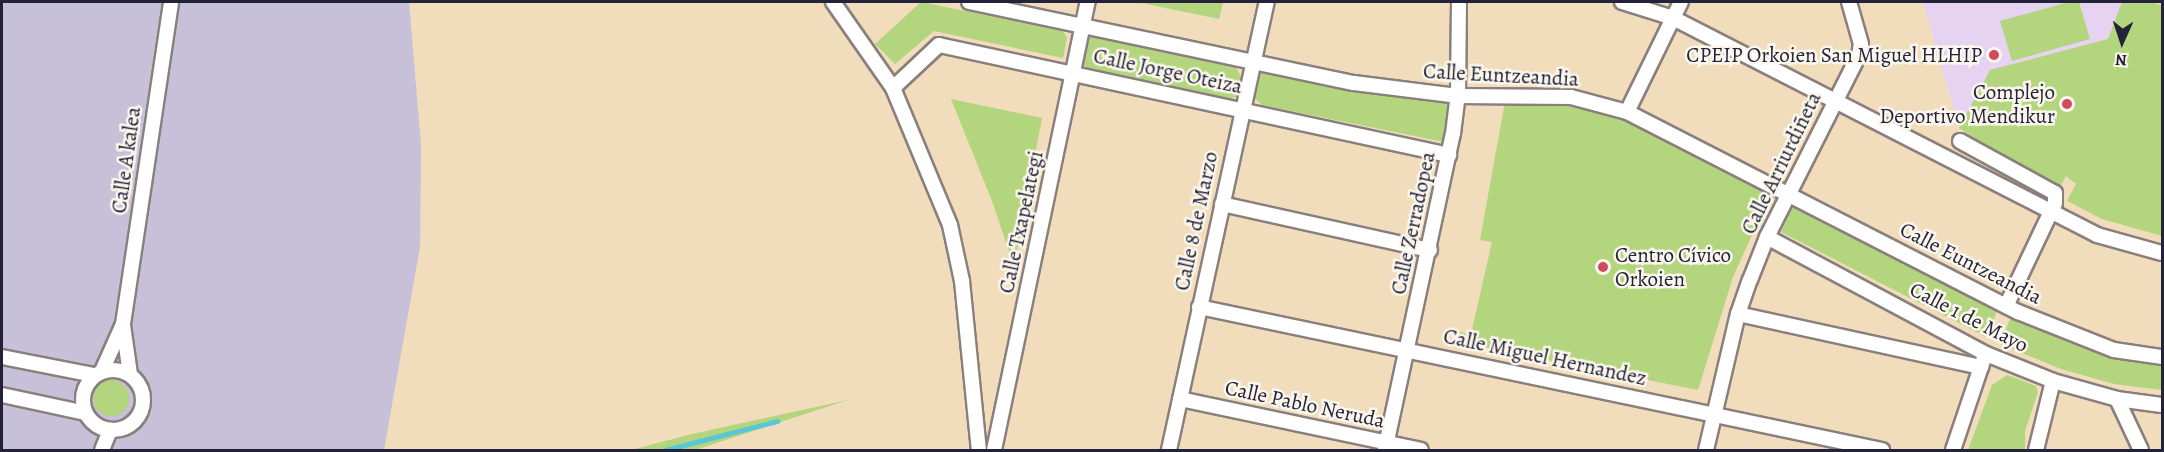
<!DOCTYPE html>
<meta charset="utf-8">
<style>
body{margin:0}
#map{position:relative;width:2164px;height:452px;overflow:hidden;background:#f1dcbc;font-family:Alegreya,serif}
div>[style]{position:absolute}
.built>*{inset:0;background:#e5d3f1}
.industrial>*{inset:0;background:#c7c0d9}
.green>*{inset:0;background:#b2d57e}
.round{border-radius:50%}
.stream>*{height:4.5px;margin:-2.25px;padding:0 2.25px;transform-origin:2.25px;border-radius:2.25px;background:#5bc6d5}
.roads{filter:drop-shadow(2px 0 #8a7f7c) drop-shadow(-2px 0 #8a7f7c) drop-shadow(0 2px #8a7f7c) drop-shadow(0 -2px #8a7f7c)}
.minor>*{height:14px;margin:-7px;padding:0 7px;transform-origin:7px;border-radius:7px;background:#fff}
.minor>.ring{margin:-7px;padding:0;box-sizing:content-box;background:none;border:14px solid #fff;border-radius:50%}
.dots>*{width:16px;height:16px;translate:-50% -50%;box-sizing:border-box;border:3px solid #fbf7ec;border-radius:50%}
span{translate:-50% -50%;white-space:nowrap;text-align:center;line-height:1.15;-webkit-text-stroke:5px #fbf7ec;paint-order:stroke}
.poi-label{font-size:21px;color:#22223b}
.right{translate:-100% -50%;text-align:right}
.left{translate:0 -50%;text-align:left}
.street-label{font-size:21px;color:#22223b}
.frame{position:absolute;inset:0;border:3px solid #22223b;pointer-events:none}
.north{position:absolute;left:2092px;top:12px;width:60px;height:60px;-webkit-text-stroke:4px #fbf7ec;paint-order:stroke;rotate:183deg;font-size:16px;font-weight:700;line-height:24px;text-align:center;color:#22223b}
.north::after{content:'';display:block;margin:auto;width:21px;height:27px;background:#22223b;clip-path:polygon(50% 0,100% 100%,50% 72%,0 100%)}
</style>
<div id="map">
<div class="built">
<div style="clip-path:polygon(1923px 2px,2122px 2px,2108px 39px,1990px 70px,1959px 128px)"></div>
</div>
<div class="industrial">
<div style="clip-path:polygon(2px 2px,409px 2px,421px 145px,420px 247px,384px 450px,2px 450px)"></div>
</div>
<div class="green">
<div style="clip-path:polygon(921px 2px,1063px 31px,1067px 38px,1063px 58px,934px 31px,895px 64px,875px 44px)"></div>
<div style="clip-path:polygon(1137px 2px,1223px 2px,1219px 19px)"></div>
<div style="clip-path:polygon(2069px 2px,2079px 2px,2090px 39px,2012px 61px,2000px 21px)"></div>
<div style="clip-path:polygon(2122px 2px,2152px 2px,2162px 6px,2162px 236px,2102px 219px,2067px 201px,2076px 184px,2066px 176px,2061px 185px,2055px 186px,1973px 143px,1975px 138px,1959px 128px,1990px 70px,2108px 39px)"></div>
<div style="clip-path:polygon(1093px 33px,1235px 65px,1242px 79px,1238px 96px,1231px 99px,1093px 71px,1084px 66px,1081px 57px,1086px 37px)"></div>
<div style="clip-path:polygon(1260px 70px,1445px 100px,1449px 105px,1444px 142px,1262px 105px,1251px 95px)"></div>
<div style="clip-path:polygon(1506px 96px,1571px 97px,1627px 112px,1774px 186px,1733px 277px,1698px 390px,1458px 342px,1460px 332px,1471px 334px,1492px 242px,1480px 240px)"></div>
<div style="clip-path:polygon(951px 99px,1042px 118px,1014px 266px,992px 201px)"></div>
<div style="clip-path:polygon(1793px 207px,1997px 310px,1988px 338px,1781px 232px)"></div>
<div style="clip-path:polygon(2010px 319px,2083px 347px,2162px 363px,2162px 390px,2114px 384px,2061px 369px,2000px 344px)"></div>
<div style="clip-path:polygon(2007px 375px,2036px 386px,2038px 392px,2025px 431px,2025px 450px,1968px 450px,1992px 385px)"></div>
<div class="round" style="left:93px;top:380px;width:36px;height:36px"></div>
<div style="clip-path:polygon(848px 400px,695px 450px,631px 450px,692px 434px)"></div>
</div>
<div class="stream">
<div style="left:665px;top:450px;width:116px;rotate:-14.5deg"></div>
</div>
<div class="roads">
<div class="minor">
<div style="left:833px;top:2px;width:105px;rotate:55.1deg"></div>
<div style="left:893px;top:88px;width:148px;rotate:67.4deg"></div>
<div style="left:950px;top:225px;width:57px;rotate:77.9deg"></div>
<div style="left:962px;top:281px;width:170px;rotate:84.3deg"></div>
<div style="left:969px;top:2px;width:393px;rotate:11.9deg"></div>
<div style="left:1354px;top:83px;width:105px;rotate:7.1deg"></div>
<div style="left:1458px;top:96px;width:113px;rotate:0.5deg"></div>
<div style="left:1571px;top:97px;width:58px;rotate:15deg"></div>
<div style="left:1627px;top:112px;width:439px;rotate:27.1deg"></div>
<div style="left:2018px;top:312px;width:103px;rotate:21.6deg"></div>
<div style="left:2114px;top:350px;width:49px;rotate:8.3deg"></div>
<div style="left:1622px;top:2px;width:53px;rotate:17.4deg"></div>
<div style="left:1673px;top:18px;width:476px;rotate:27.1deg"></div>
<div style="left:2097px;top:235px;width:67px;rotate:15.5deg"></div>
<div style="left:893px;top:88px;width:63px;rotate:-43.1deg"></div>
<div style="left:939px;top:45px;width:522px;rotate:12.17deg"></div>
<div style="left:1627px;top:112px;width:123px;rotate:-63.9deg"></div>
<div style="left:1960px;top:141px;width:108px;rotate:28.7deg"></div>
<div style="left:2055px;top:193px;width:10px;rotate:90deg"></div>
<div style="left:2055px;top:203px;width:114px;rotate:115.4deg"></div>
<div style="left:1222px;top:204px;width:213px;rotate:12.5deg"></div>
<div style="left:1767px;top:237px;width:248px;rotate:28.1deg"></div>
<div style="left:1986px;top:354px;width:72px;rotate:21.9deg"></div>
<div style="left:2053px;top:381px;width:66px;rotate:15.7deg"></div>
<div style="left:2117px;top:399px;width:45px;rotate:7.6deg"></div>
<div style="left:1199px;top:307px;width:698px;rotate:11.83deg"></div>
<div style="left:1738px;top:314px;width:249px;rotate:12.3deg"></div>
<div style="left:123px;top:325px;width:49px;rotate:81.9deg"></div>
<div style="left:2px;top:357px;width:94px;rotate:11.1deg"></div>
<div class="ring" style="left:83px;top:370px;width:46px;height:46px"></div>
<div style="left:102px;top:371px;width:51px;rotate:-65.9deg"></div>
<div style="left:123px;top:324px;width:326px;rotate:-81.5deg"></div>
<div style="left:2px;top:395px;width:85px;rotate:12.2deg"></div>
<div style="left:1180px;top:399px;width:246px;rotate:11.9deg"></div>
<div style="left:2117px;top:399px;width:56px;rotate:64.8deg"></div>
<div style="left:102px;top:450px;width:22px;rotate:-68deg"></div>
<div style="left:994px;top:450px;width:458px;rotate:-78.2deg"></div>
<div style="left:1169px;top:450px;width:459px;rotate:-77.7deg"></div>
<div style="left:1385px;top:450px;width:323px;rotate:-77.9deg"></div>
<div style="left:1453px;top:134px;width:38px;rotate:-83deg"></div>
<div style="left:1458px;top:96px;width:94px;rotate:-89.4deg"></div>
<div style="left:1706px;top:450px;width:140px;rotate:-76.8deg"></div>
<div style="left:1738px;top:314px;width:36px;rotate:-71deg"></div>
<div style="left:1750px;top:280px;width:46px;rotate:-68.4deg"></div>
<div style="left:1767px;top:237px;width:204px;rotate:-63.2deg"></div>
<div style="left:1859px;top:55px;width:11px;rotate:-80deg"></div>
<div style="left:1861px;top:44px;width:44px;rotate:-105.9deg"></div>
<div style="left:1953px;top:450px;width:97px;rotate:-71.4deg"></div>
<div style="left:2036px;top:450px;width:71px;rotate:-76.2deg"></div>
</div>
</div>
<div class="dots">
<div style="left:1994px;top:55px;background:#d1495b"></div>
<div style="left:2067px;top:104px;background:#d1495b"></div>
<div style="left:1603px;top:267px;background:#d1495b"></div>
</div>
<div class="poi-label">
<span class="right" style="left:1982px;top:55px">CPEIP Orkoien San Miguel HLHIP</span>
<span class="right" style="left:2055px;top:104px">Complejo<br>Deportivo Mendikur</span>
<span class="left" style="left:1615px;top:267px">Centro Cívico<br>Orkoien</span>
</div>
<div class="street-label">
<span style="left:1168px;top:71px;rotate:12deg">Calle Jorge Oteiza</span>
<span style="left:1501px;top:75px;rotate:3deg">Calle Euntzeandia</span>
<span style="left:126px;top:160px;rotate:-82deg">Calle A kalea</span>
<span style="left:1781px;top:163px;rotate:-64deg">Calle Arriurdiñeta</span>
<span style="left:1196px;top:221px;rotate:-78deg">Calle 8 de Marzo</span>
<span style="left:1021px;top:222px;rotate:-78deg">Calle Txapelategi</span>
<span style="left:1413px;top:223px;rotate:-78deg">Calle Zerradopea</span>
<span style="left:1971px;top:263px;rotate:27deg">Calle Euntzeandia</span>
<span style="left:1969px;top:317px;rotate:27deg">Calle 1 de Mayo</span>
<span style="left:1545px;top:357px;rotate:12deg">Calle Miguel Hernandez</span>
<span style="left:1305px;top:404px;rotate:12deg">Calle Pablo Neruda</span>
</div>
<div class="frame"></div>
<div class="north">N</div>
</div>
